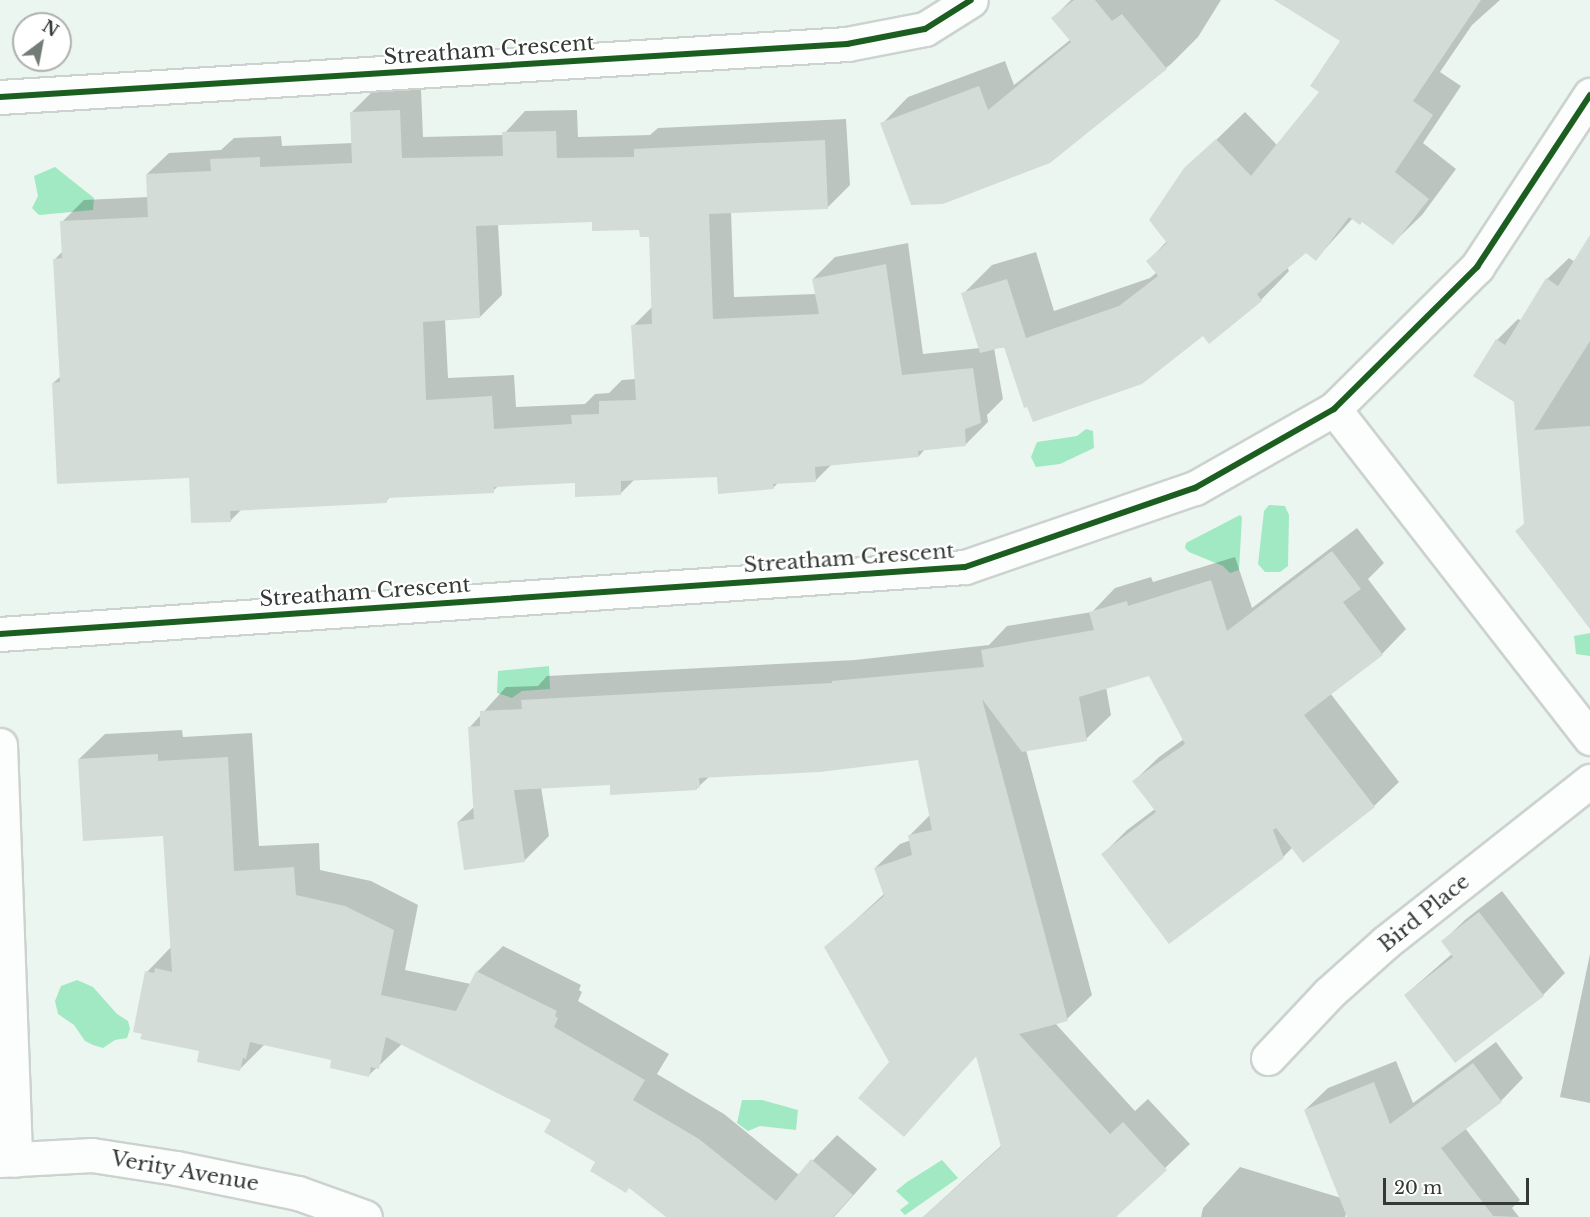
<!DOCTYPE html>
<style>
body{margin:0}
#map{position:relative;width:1590px;height:1217px;overflow:hidden;background:#ecf6f0;font-family:"Libre Baskerville",serif}
div>[style]{position:absolute}
.water>*{inset:0;background:#a0e9c2}
.shadow>*{inset:0;background:#0003}
.building>*{inset:0;background:#d4dcd7}
.roads{filter:drop-shadow(2px 0 #ccd3cf) drop-shadow(-2px 0 #ccd3cf) drop-shadow(0 2px #ccd3cf) drop-shadow(0 -2px #ccd3cf)}
.minor>*{height:33px;margin:-16.5px;padding:0 16.5px;transform-origin:16.5px;border-radius:16.5px;background:#fcfefd}
.cycleway>*{height:6px;margin:-3px;padding:0 3px;transform-origin:3px;border-radius:3px;background:#1b5e20}
span{translate:-50% -50%;white-space:nowrap;text-align:center;line-height:1.15;-webkit-text-stroke:4.5px #fff;paint-order:stroke}
.street-label{font-size:21px;color:#333a36}
.north{position:absolute;left:12px;top:12px;width:60px;height:60px;box-sizing:border-box;background:#fff;border:2px solid #adb0af;border-radius:50%;rotate:32deg;font-size:16px;font-weight:700;line-height:24px;text-align:center;color:#333a36}
.north::after{content:'';display:block;margin:auto;width:21px;height:27px;background:#747c77;clip-path:polygon(50% 0,100% 100%,50% 72%,0 100%)}
.scale{position:absolute;left:1383px;top:1178px;width:146px;height:27px;box-sizing:border-box;border:3px solid #333a36;border-top:0;padding-left:8px;font-size:18px;line-height:21px;white-space:nowrap;color:#333a36;-webkit-text-stroke:4px #fff;paint-order:stroke}
</style>
<div id="map">
<div class="water">
<div style="clip-path:polygon(55px 167px,94px 198px,93px 210px,39px 215px,32px 208px,38px 196px,34px 176px)"></div>
<div style="clip-path:polygon(1086px 429px,1093px 431px,1094px 448px,1060px 464px,1036px 467px,1031px 457px,1037px 442px,1077px 436px)"></div>
<div style="clip-path:polygon(1269px 505px,1285px 506px,1289px 515px,1288px 566px,1280px 572px,1265px 572px,1258px 564px,1264px 511px)"></div>
<div style="clip-path:polygon(1240px 515px,1242px 517px,1239px 570px,1230px 573px,1223px 566px,1189px 552px,1185px 548px,1186px 543px)"></div>
<div style="clip-path:polygon(1590px 633px,1590px 656px,1576px 654px,1574px 636px)"></div>
<div style="clip-path:polygon(549px 666px,550px 689px,522px 691px,512px 698px,497px 693px,498px 671px)"></div>
<div style="clip-path:polygon(77px 980px,93px 987px,117px 1014px,128px 1021px,130px 1029px,127px 1038px,115px 1040px,103px 1048px,93px 1045px,85px 1041px,74px 1025px,58px 1014px,55px 1001px,61px 986px)"></div>
<div style="clip-path:polygon(742px 1100px,762px 1100px,798px 1110px,796px 1130px,760px 1126px,748px 1131px,737px 1123px)"></div>
<div style="clip-path:polygon(942px 1160px,958px 1178px,905px 1215px,900px 1210px,909px 1203px,896px 1191px,907px 1182px)"></div>
</div>
<div class="shadow">
<div style="clip-path:polygon(1071px 0,1221px 0,1198px 37px,1171px 64px,1049px 162px,882px 124px,908px 97px,1005px 61px,1014px 85px,1070px 40px,1053px 18px)"></div>
<div style="clip-path:polygon(evenodd,1302px 0,1500px 0,1472px 25px,1440px 72px,1461px 86px,1423px 143px,1456px 169px,1422px 215px,1393px 243px,1362px 220px,1353px 218px,1316px 259px,1306px 251px,1287px 267px,1289px 271px,1261px 300px,1203px 334px,994px 348px,1003px 399px,987px 415px,988px 422px,966px 444px,926px 448px,919px 456px,832px 464px,816px 480px,778px 483px,773px 488px,718px 476px,635px 479px,621px 493px,576px 481px,499px 485px,493px 491px,391px 496px,386px 501px,242px 509px,230px 521px,190px 477px,53px 383px,61px 376px,54px 260px,63px 251px,62px 222px,84px 200px,148px 197px,147px 174px,169px 153px,221px 150px,234px 138px,281px 136px,282px 146px,353px 143px,351px 113px,373px 91px,421px 89px,423px 137px,503px 135px,525px 111px,577px 110px,578px 137px,650px 135px,658px 128px,846px 119px,850px 185px,828px 207px,731px 211px,734px 297px,816px 294px,813px 279px,835px 257px,908px 243px,923px 354px,980px 348px,963px 294px,992px 265px,1036px 252px,1054px 311px,1150px 278px,1157px 272px,1148px 261px,1167px 241px,1186px 169px,1245px 112px,1277px 145px,1321px 92px,1342px 41px,1302px 0,593px 221px,640px 228px,651px 235px,653px 306px,633px 326px,636px 379px,622px 380px,609px 393px,595px 394px,585px 404px,516px 407px,514px 375px,448px 378px,445px 319px,480px 317px,502px 295px,498px 224px,593px 221px)"></div>
<div style="clip-path:polygon(1590px 238px,1590px 622px,1517px 531px,1525px 523px,1516px 401px,1497px 340px,1518px 319px,1522px 321px,1547px 279px,1569px 258px,1575px 262px)"></div>
<div style="clip-path:polygon(1357px 528px,1384px 563px,1368px 579px,1406px 629px,1382px 654px,1330px 693px,1399px 782px,1374px 806px,1293px 847px,1283px 857px,1103px 854px,1127px 830px,1155px 809px,1134px 781px,1159px 757px,1184px 739px,1150px 674px,1106px 687px,1111px 715px,1086px 739px,1026px 750px,1092px 995px,1067px 1019px,1055px 1023px,1135px 1111px,1148px 1099px,1190px 1144px,1114px 1217px,923px 1217px,1002px 1145px,977px 1055px,904px 1135px,891px 1062px,826px 947px,884px 894px,875px 868px,900px 844px,911px 840px,910px 835px,930px 815px,919px 758px,710px 776px,696px 789px,611px 783px,541px 787px,549px 836px,525px 860px,458px 822px,475px 806px,470px 727px,506px 687px,538px 686px,547px 676px,855px 660px,989px 645px,1007px 626px,1092px 612px,1115px 588px,1151px 577px,1153px 582px,1235px 557px,1252px 608px)"></div>
<div style="clip-path:polygon(182px 730px,183px 737px,252px 733px,259px 846px,319px 843px,320px 870px,371px 881px,418px 905px,405px 970px,471px 984px,477px 972px,503px 946px,581px 985px,579px 990px,582px 992px,578px 1001px,669px 1054px,657px 1074px,724px 1114px,799px 1175px,837px 1135px,877px 1169px,834px 1217px,668px 1217px,597px 1162px,553px 1119px,403px 1043px,369px 1075px,333px 1059px,265px 1044px,240px 1069px,201px 1050px,147px 972px,172px 946px,165px 834px,79px 759px,105px 734px)"></div>
<div style="clip-path:polygon(1502px 891px,1565px 973px,1543px 995px,1405px 995px,1453px 953px,1443px 941px,1466px 919px)"></div>
<div style="clip-path:polygon(1590px 954px,1590px 1103px,1560px 1097px)"></div>
<div style="clip-path:polygon(1496px 1042px,1523px 1078px,1501px 1101px,1465px 1128px,1520px 1200px,1512px 1208px,1519px 1217px,1346px 1214px,1345px 1217px,1201px 1217px,1203px 1208px,1240px 1167px,1341px 1198px,1305px 1110px,1328px 1088px,1396px 1061px,1413px 1103px)"></div>
</div>
<div class="building">
<div style="clip-path:polygon(1074px 0,1095px 0,1112px 21px,1122px 14px,1167px 69px,1050px 163px,943px 204px,911px 205px,880px 123px,979px 86px,988px 110px,1071px 42px,1051px 18px)"></div>
<div style="clip-path:polygon(1274px 0,1481px 0,1413px 101px,1433px 115px,1395px 172px,1429px 199px,1393px 245px,1362px 222px,1360px 225px,1349px 217px,1316px 261px,1306px 253px,1257px 294px,1262px 301px,1209px 344px,1203px 336px,1142px 384px,1033px 422px,1027px 407px,1024px 408px,1004px 347px,980px 353px,961px 293px,1007px 279px,1026px 338px,1119px 306px,1158px 276px,1146px 261px,1167px 243px,1149px 220px,1184px 168px,1216px 139px,1251px 176px,1319px 92px,1310px 86px,1340px 41px)"></div>
<div style="clip-path:polygon(evenodd,400px 110px,402px 158px,503px 156px,502px 132px,556px 131px,557px 158px,634px 157px,634px 149px,825px 140px,828px 209px,709px 214px,713px 319px,819px 314px,812px 279px,886px 264px,902px 375px,973px 368px,981px 423px,965px 429px,966px 446px,918px 451px,919px 457px,815px 467px,816px 482px,773px 484px,774px 489px,718px 494px,717px 477px,621px 481px,621px 495px,575px 497px,575px 483px,494px 487px,494px 493px,387px 498px,387px 503px,230px 511px,231px 522px,191px 523px,189px 478px,57px 484px,52px 383px,60px 382px,53px 259px,62px 258px,60px 221px,148px 217px,146px 174px,211px 171px,210px 159px,260px 157px,260px 167px,352px 163px,350px 112px,400px 110px,592px 222px,592px 231px,639px 230px,640px 237px,649px 237px,652px 324px,631px 325px,636px 400px,599px 401px,599px 414px,571px 415px,572px 424px,494px 429px,492px 396px,426px 400px,423px 322px,480px 318px,476px 226px,592px 222px)"></div>
<div style="clip-path:polygon(1590px 235px,1590px 341px,1534px 430px,1590px 426px,1590px 629px,1515px 531px,1524px 524px,1514px 402px,1473px 376px,1496px 339px,1505px 345px,1546px 278px,1558px 286px)"></div>
<div style="clip-path:polygon(1332px 551px,1361px 589px,1343px 602px,1383px 655px,1304px 715px,1375px 807px,1303px 863px,1276px 828px,1273px 830px,1284px 858px,1169px 944px,1101px 854px,1156px 812px,1132px 781px,1185px 744px,1149px 676px,1079px 697px,1087px 741px,1022px 752px,982px 699px,1068px 1021px,1019px 1034px,1110px 1134px,1123px 1122px,1167px 1170px,1116px 1217px,923px 1217px,1001px 1147px,976px 1056px,904px 1137px,858px 1098px,889px 1062px,824px 947px,884px 896px,874px 868px,912px 855px,908px 835px,932px 830px,918px 760px,820px 772px,699px 778px,700px 788px,696px 787px,697px 790px,610px 795px,610px 785px,514px 790px,525px 862px,464px 870px,457px 822px,474px 819px,468px 727px,480px 726px,480px 711px,522px 709px,521px 700px,832px 683px,832px 681px,984px 667px,981px 650px,1094px 630px,1089px 612px,1127px 601px,1128px 606px,1211px 580px,1227px 631px)"></div>
<div style="clip-path:polygon(158px 754px,158px 761px,228px 757px,234px 871px,294px 867px,296px 895px,345px 906px,394px 930px,381px 995px,456px 1011px,476px 971px,557px 1011px,555px 1016px,558px 1018px,554px 1027px,645px 1080px,633px 1100px,699px 1139px,776px 1201px,811px 1159px,853px 1195px,833px 1217px,666px 1217px,629px 1188px,626px 1193px,590px 1171px,595px 1162px,544px 1132px,551px 1120px,386px 1037px,379px 1069px,371px 1067px,369px 1077px,330px 1068px,331px 1060px,250px 1042px,246px 1059px,243px 1058px,240px 1071px,197px 1062px,199px 1051px,140px 1039px,142px 1034px,133px 1032px,145px 971px,154px 973px,155px 968px,172px 972px,163px 836px,83px 841px,78px 759px)"></div>
<div style="clip-path:polygon(1479px 912px,1544px 996px,1455px 1063px,1404px 995px,1453px 957px,1441px 941px)"></div>
<div style="clip-path:polygon(1473px 1063px,1502px 1102px,1441px 1148px,1494px 1217px,1347px 1217px,1304px 1110px,1374px 1082px,1390px 1124px)"></div>
</div>
<div class="roads">
<div class="minor">
<div style="left:0;top:97px;width:849px;rotate:-3.58deg"></div>
<div style="left:847px;top:44px;width:79px;rotate:-10.9deg"></div>
<div style="left:925px;top:29px;width:54px;rotate:-32.2deg"></div>
<div style="left:1334px;top:409px;width:417px;rotate:52.1deg"></div>
<div style="left:0;top:634px;width:967px;rotate:-3.97deg"></div>
<div style="left:965px;top:567px;width:243px;rotate:-19deg"></div>
<div style="left:1195px;top:488px;width:160px;rotate:-29.6deg"></div>
<div style="left:1334px;top:409px;width:202px;rotate:-44.8deg"></div>
<div style="left:1477px;top:267px;width:206px;rotate:-56.7deg"></div>
<div style="left:0;top:745px;width:415px;rotate:87.9deg"></div>
<div style="left:1268px;top:1058px;width:89px;rotate:-46.8deg"></div>
<div style="left:1329px;top:993px;width:76px;rotate:-41.8deg"></div>
<div style="left:1386px;top:942px;width:260px;rotate:-38.3deg"></div>
<div style="left:0;top:1160px;width:92px;rotate:-3.1deg"></div>
<div style="left:92px;top:1155px;width:85px;rotate:8.8deg"></div>
<div style="left:176px;top:1168px;width:125px;rotate:11.6deg"></div>
<div style="left:298px;top:1193px;width:71px;rotate:19.7deg"></div>
</div>
</div>
<div class="cycleway">
<div style="left:0;top:97px;width:849px;rotate:-3.58deg"></div>
<div style="left:847px;top:44px;width:79px;rotate:-10.9deg"></div>
<div style="left:925px;top:29px;width:54px;rotate:-32.2deg"></div>
<div style="left:0;top:634px;width:967px;rotate:-3.97deg"></div>
<div style="left:965px;top:567px;width:243px;rotate:-19deg"></div>
<div style="left:1195px;top:488px;width:160px;rotate:-29.6deg"></div>
<div style="left:1334px;top:409px;width:202px;rotate:-44.8deg"></div>
<div style="left:1477px;top:267px;width:206px;rotate:-56.7deg"></div>
</div>
<div class="street-label">
<span style="left:489px;top:50px;rotate:-4deg">Streatham Crescent</span>
<span style="left:849px;top:558px;rotate:-4deg">Streatham Crescent</span>
<span style="left:365px;top:592px;rotate:-4deg">Streatham Crescent</span>
<span style="left:1424px;top:913px;rotate:-39deg">Bird Place</span>
<span style="left:185px;top:1171px;rotate:10deg">Verity Avenue</span>
</div>
<div class="north">N</div>
<div class="scale">20 m</div>
</div>
